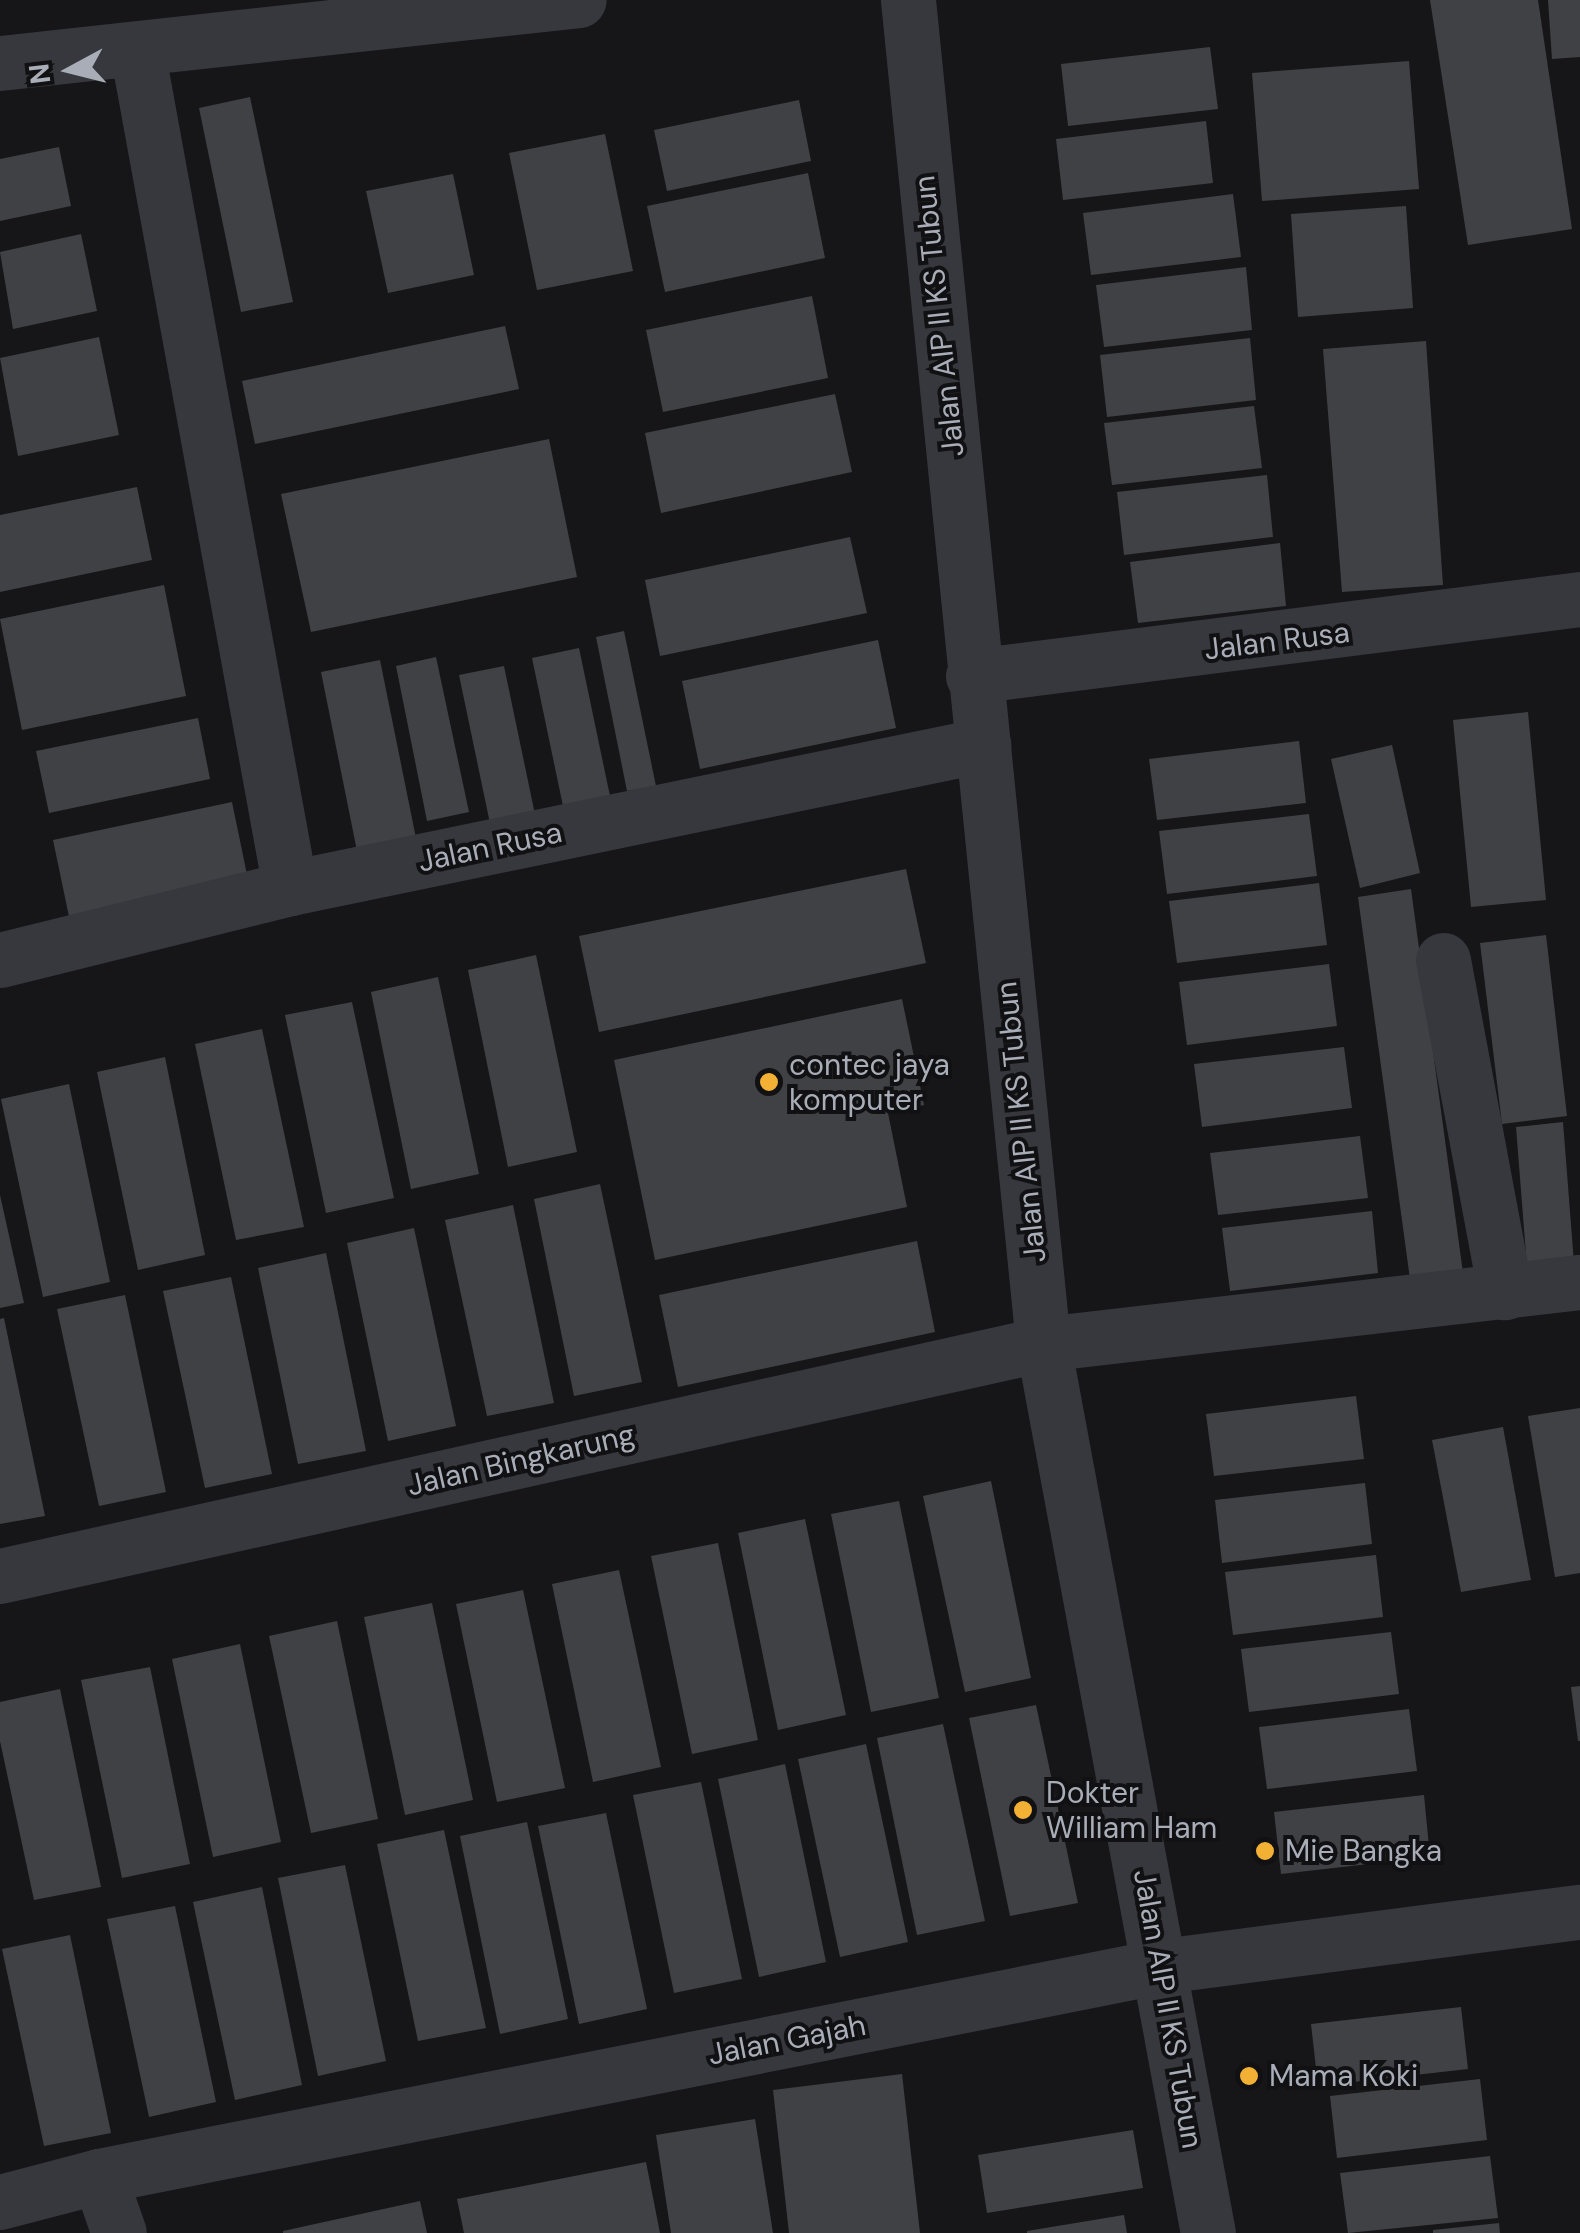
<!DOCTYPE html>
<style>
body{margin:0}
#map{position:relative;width:1580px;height:2233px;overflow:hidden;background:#161618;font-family:"DM Sans",sans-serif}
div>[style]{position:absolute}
.building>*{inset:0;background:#404145}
.minor>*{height:55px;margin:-27.5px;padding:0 27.5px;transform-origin:27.5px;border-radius:27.5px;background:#37383d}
.dots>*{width:28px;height:28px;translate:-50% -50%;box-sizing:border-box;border:5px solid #111113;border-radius:50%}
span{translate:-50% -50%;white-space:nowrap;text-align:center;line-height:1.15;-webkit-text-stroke:8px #111113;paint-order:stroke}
.street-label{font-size:30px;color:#a8adb8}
.poi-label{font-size:30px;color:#a8adb8}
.left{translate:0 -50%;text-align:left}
.north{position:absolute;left:20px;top:20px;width:100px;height:100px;-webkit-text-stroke:8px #111113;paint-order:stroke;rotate:263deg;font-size:28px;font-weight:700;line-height:40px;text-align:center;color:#a8adb8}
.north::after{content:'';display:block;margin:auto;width:35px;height:45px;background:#a8adb8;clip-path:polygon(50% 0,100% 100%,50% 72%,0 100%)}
</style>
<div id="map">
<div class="building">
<div style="clip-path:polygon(1430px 0,1538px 0,1572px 229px,1468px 245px)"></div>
<div style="clip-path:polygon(1548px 0,1580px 0,1580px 57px,1552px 59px)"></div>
<div style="clip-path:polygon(1210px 47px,1218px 109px,1068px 126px,1061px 64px)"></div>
<div style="clip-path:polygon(1409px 61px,1419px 189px,1262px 201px,1252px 73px)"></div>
<div style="clip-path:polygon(250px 97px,293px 302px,241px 312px,199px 108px)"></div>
<div style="clip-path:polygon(799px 100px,811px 161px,667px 191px,654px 130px)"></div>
<div style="clip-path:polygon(1206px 121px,1213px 183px,1063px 200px,1056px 139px)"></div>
<div style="clip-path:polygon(605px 134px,633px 271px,537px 290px,509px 153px)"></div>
<div style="clip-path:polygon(59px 147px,71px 206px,0 221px,0 159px)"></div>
<div style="clip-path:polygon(808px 173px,825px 258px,665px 292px,647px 206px)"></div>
<div style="clip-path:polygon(453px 174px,474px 275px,388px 293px,366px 191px)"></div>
<div style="clip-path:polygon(1233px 194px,1241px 257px,1091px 275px,1083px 213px)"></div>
<div style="clip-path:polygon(1406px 206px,1413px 308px,1298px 317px,1291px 214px)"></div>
<div style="clip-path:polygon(81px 234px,97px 311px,13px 329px,0 252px)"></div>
<div style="clip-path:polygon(1246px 267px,1252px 330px,1104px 347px,1096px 285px)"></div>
<div style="clip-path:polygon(812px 296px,828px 378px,663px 412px,646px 330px)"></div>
<div style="clip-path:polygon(505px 326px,519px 389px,255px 444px,242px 381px)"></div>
<div style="clip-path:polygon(99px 337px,119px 435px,18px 456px,0 358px)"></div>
<div style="clip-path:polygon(1250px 338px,1256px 400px,1107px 417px,1100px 355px)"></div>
<div style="clip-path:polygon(1426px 341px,1443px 585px,1342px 592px,1323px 349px)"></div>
<div style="clip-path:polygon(835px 394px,852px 472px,661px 513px,645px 433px)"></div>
<div style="clip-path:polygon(1254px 406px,1262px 468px,1112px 485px,1104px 423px)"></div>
<div style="clip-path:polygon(549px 439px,577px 577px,311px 632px,281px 494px)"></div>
<div style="clip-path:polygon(1267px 475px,1273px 537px,1124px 555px,1117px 492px)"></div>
<div style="clip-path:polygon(137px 487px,152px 560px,0 592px,0 515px)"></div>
<div style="clip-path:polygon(850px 537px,867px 613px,660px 656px,645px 580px)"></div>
<div style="clip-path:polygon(1280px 543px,1286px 606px,1138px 623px,1130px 562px)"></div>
<div style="clip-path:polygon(164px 585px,186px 696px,22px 730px,0 619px)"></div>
<div style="clip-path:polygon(624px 631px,656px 786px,627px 791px,596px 637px)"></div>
<div style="clip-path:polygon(878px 640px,896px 728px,700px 769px,682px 681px)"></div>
<div style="clip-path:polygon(579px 648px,610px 796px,563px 806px,532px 658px)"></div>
<div style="clip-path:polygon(436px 657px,469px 812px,427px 821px,396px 666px)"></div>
<div style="clip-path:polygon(380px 660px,418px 848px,359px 861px,321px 672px)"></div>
<div style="clip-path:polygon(504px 666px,537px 824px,492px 833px,459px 675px)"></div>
<div style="clip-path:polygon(1528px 712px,1546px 900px,1471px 907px,1453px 720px)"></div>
<div style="clip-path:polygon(198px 718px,210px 779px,49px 813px,36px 751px)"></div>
<div style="clip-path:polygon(1299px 741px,1306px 803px,1157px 820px,1149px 759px)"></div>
<div style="clip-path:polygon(1392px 745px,1420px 873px,1360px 888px,1331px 759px)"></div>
<div style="clip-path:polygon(232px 802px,251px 894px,72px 931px,53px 840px)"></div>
<div style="clip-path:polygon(1309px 814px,1317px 876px,1167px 894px,1159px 831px)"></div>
<div style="clip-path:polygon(906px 869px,926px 963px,599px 1032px,579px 936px)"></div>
<div style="clip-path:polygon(1319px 883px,1327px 945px,1177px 963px,1169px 901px)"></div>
<div style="clip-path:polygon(1411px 889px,1463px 1273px,1410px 1279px,1358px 897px)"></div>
<div style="clip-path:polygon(1546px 935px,1567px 1116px,1502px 1124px,1480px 943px)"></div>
<div style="clip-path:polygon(536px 955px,577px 1152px,508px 1167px,468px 970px)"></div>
<div style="clip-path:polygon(1329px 964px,1337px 1026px,1187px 1045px,1179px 982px)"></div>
<div style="clip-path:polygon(438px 977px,479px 1174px,411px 1189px,371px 992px)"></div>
<div style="clip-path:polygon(902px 999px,924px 1105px,888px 1113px,907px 1207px,655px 1260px,614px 1060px)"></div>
<div style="clip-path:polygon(352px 1002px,394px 1198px,326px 1213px,285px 1015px)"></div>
<div style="clip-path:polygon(262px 1029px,304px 1227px,236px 1240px,195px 1044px)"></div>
<div style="clip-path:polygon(1344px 1047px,1352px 1108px,1202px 1127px,1194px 1064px)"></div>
<div style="clip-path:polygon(165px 1057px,205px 1255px,138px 1270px,97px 1072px)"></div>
<div style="clip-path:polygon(69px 1084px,110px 1282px,43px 1297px,1px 1099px)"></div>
<div style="clip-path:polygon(1563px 1122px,1574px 1263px,1527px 1267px,1516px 1127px)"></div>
<div style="clip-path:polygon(1360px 1136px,1368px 1198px,1218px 1215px,1210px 1153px)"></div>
<div style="clip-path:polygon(600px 1184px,642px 1382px,574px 1396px,534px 1199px)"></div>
<div style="clip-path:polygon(0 1195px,24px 1303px,0 1308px)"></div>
<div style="clip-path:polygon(513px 1205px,554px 1403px,487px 1416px,445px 1220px)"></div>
<div style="clip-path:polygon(1372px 1211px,1378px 1273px,1230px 1291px,1222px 1228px)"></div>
<div style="clip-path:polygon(414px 1228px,456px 1426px,388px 1441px,347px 1243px)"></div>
<div style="clip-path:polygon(917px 1241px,935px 1332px,678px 1387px,659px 1295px)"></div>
<div style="clip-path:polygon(326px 1253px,366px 1451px,298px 1464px,258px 1268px)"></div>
<div style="clip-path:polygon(231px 1277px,272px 1474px,205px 1488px,163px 1291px)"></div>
<div style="clip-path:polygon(125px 1295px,166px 1492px,99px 1506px,57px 1309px)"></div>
<div style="clip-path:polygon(4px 1318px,45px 1516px,0 1524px,0 1319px)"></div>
<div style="clip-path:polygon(1356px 1396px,1364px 1459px,1214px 1476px,1206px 1414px)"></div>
<div style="clip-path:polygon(1580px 1408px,1580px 1573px,1555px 1577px,1528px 1416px)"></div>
<div style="clip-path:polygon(1503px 1427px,1531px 1580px,1461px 1592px,1432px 1440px)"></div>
<div style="clip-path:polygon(991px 1481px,1031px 1678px,965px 1692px,923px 1496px)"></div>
<div style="clip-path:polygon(1365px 1483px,1372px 1544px,1222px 1563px,1215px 1500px)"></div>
<div style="clip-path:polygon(899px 1501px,939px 1698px,871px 1712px,831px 1514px)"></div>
<div style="clip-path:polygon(805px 1519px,846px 1715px,778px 1730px,738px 1533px)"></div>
<div style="clip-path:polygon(718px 1543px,758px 1740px,692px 1754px,651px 1556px)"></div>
<div style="clip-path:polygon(1376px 1555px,1383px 1617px,1233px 1635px,1225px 1572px)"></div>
<div style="clip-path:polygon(619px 1570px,661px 1767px,593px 1782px,552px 1584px)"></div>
<div style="clip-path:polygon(523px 1590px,565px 1788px,497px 1802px,456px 1604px)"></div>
<div style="clip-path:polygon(432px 1603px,473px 1800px,405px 1815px,364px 1617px)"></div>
<div style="clip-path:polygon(337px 1621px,378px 1819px,311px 1833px,269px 1636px)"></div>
<div style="clip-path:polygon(1391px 1632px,1399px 1694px,1249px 1712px,1241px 1649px)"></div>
<div style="clip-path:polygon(240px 1644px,281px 1842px,213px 1857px,172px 1659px)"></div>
<div style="clip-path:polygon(150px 1667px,190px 1864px,122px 1878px,81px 1680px)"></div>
<div style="clip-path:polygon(1580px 1686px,1580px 1741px,1578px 1741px,1571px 1687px)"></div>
<div style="clip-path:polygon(60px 1689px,101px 1887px,34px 1900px,0 1741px,0 1702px)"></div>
<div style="clip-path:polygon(1036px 1705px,1078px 1903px,1010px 1916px,969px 1718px)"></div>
<div style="clip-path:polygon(1409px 1709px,1417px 1771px,1267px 1789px,1259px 1727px)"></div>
<div style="clip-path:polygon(943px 1724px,985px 1921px,917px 1935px,877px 1738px)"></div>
<div style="clip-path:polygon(866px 1744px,908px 1942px,840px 1957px,798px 1759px)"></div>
<div style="clip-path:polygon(785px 1764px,826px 1962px,759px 1977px,718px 1779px)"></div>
<div style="clip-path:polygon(701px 1782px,742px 1979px,674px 1993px,633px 1795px)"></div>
<div style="clip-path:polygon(1424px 1795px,1430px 1857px,1281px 1874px,1274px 1812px)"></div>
<div style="clip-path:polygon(606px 1813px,647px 2009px,579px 2024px,538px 1826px)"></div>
<div style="clip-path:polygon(527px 1822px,568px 2019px,500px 2034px,460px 1836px)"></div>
<div style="clip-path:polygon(444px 1830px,486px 2028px,418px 2041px,377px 1844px)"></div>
<div style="clip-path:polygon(345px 1865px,386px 2061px,318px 2076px,278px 1878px)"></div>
<div style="clip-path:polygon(262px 1887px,302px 2085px,235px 2100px,193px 1902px)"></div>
<div style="clip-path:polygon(175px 1906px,216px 2102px,149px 2117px,107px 1919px)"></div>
<div style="clip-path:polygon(70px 1935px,111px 2133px,44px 2146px,2px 1949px)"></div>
<div style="clip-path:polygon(1461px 2007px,1468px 2069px,1318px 2086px,1311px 2024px)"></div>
<div style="clip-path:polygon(902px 2074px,920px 2233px,789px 2233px,773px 2090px)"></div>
<div style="clip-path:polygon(1480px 2079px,1487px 2140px,1337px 2158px,1330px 2096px)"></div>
<div style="clip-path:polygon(755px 2119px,773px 2233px,671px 2233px,656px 2135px)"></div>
<div style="clip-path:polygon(1133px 2130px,1143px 2188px,987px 2213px,978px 2155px)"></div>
<div style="clip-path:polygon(1490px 2156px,1498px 2218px,1348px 2233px,1340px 2173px)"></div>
<div style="clip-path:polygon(646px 2162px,660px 2233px,464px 2233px,457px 2199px)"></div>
<div style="clip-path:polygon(420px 2201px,427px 2233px,283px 2233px,283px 2231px)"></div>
<div style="clip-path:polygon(1124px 2215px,1127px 2233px,1027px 2233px,1027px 2231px)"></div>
<div style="clip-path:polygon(1499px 2223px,1500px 2233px,1433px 2233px,1433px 2230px)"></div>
</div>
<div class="minor">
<div style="left:908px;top:0;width:1351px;rotate:84.26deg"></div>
<div style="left:1043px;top:1344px;width:904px;rotate:79.49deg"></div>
<div style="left:137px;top:50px;width:852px;rotate:79.65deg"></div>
<div style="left:0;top:63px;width:582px;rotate:-6.21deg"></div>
<div style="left:973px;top:676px;width:612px;rotate:-7.23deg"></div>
<div style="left:0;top:960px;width:299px;rotate:-13.9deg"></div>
<div style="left:290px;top:888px;width:708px;rotate:-11.66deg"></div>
<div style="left:1443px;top:960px;width:338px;rotate:79.4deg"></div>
<div style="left:0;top:1576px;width:1068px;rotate:-12.54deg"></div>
<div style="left:1043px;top:1344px;width:541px;rotate:-6.59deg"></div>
<div style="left:99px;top:2176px;width:60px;rotate:70.7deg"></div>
<div style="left:0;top:2202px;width:102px;rotate:-14.7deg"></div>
<div style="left:99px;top:2176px;width:1084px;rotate:-11.18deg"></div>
<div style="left:1162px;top:1966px;width:421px;rotate:-7.4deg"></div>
</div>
<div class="dots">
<div style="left:769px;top:1082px;background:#f2b134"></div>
<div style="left:1023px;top:1810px;background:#f2b134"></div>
<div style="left:1265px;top:1851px;background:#f2b134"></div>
<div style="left:1249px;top:2076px;background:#f2b134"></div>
</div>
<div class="street-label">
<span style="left:939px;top:316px;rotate:-96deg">Jalan AIP II KS Tubun</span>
<span style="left:1277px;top:641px;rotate:-7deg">Jalan Rusa</span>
<span style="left:490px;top:847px;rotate:-12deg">Jalan Rusa</span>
<span style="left:1021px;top:1122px;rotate:-96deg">Jalan AIP II KS Tubun</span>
<span style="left:521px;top:1460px;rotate:-13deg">Jalan Bingkarung</span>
<span style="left:1168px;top:2009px;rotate:80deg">Jalan AIP II KS Tubun</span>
<span style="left:787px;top:2040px;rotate:-11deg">Jalan Gajah</span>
</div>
<div class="poi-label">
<span class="left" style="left:789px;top:1082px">contec jaya<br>komputer</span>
<span class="left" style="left:1046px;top:1810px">Dokter<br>William Ham</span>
<span class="left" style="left:1285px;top:1851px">Mie Bangka</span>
<span class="left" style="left:1269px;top:2076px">Mama Koki</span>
</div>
<div class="north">N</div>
</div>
